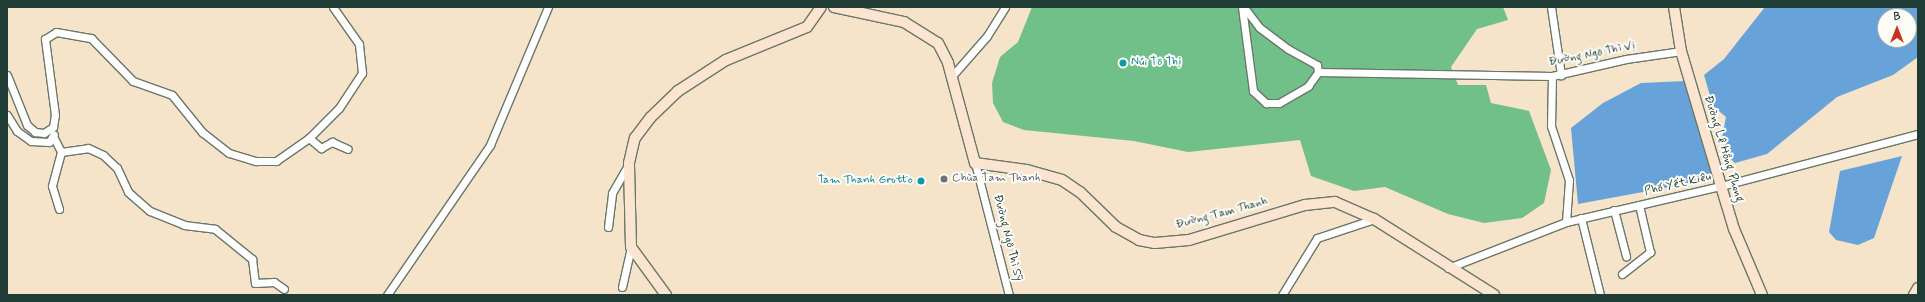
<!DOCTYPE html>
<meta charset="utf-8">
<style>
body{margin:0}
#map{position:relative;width:1925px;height:302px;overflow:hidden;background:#f5e3ca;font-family:Mynerve,sans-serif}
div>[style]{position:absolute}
.forest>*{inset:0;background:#71bf89}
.water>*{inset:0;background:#67a3d8}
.roads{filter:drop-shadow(1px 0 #6a7768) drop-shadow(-1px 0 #6a7768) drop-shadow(0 1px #6a7768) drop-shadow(0 -1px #6a7768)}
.street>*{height:7px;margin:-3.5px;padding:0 3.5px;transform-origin:3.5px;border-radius:3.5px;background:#fff}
.secondary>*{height:10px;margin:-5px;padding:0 5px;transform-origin:5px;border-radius:5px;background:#fce5d0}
.dots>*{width:11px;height:11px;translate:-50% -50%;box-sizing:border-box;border:2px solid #fdfcf7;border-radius:50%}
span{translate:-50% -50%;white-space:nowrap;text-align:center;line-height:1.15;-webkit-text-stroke:4px #fdfcf7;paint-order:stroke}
.street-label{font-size:12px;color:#1f3d34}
.culture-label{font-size:12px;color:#0d838f}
.left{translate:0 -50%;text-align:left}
.right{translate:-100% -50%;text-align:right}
.worship-label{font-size:12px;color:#5b616d}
.frame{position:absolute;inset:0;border:8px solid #1f3d34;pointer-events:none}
.north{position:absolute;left:1877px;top:8px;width:40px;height:40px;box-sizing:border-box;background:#fdfcf7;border:1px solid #a4b0a9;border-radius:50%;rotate:0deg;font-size:11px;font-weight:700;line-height:16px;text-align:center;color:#1f3d34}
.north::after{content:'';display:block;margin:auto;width:14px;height:18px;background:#c8321e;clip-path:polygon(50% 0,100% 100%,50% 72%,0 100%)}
</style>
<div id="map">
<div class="forest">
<div style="clip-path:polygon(1032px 7px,1503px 7px,1508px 20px,1477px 29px,1451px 67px,1458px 85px,1486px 85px,1491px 103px,1529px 111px,1551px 170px,1544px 203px,1522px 218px,1484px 223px,1448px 214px,1385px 187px,1354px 191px,1311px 176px,1300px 140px,1188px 152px,1134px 141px,1024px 130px,1003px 122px,993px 103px,992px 83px,1000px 57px,1018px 42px)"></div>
</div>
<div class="water">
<div style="clip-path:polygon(evenodd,1765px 7px,1918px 7px,1918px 57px,1893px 75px,1837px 97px,1767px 154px,1735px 163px,1729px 157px,1722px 138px,1726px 117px,1713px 106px,1704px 75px,1724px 59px,1765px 7px,1885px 16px,1909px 16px,1909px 40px,1885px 40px,1885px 16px)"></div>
<div style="clip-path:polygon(1686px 81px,1713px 179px,1578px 204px,1571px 128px,1603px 103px,1641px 83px)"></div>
<div style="clip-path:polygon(1902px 156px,1874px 238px,1858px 245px,1836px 240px,1829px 232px,1840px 171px)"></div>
</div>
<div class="roads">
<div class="street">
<div style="left:1242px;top:7px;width:85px;rotate:82.5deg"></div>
<div style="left:1253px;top:91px;width:18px;rotate:43deg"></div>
<div style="left:1266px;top:103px;width:13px"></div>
<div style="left:1279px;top:103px;width:34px;rotate:-30deg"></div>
<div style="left:1308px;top:86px;width:17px;rotate:-54deg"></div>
<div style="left:1318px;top:72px;width:7px;rotate:-98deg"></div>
<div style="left:1317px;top:65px;width:33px;rotate:-151deg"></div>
<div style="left:1288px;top:49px;width:36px;rotate:-143deg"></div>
<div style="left:1259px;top:27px;width:25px;rotate:-127deg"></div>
<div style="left:1551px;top:7px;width:69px;rotate:81.6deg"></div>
<div style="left:1318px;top:72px;width:234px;rotate:1deg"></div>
<div style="left:1552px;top:76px;width:76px;rotate:-12.9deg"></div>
<div style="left:1626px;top:59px;width:56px;rotate:-8.3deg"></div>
<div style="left:7px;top:75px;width:54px;rotate:68.2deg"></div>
<div style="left:27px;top:125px;width:11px;rotate:41deg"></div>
<div style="left:35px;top:132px;width:9px;rotate:6deg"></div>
<div style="left:44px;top:133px;width:11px;rotate:-34deg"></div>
<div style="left:53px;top:127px;width:12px;rotate:-81deg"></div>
<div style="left:55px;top:115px;width:77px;rotate:-97.5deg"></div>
<div style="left:45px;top:39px;width:13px;rotate:-32deg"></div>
<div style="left:56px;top:32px;width:36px;rotate:10deg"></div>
<div style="left:91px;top:38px;width:60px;rotate:45.7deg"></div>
<div style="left:133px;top:81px;width:41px;rotate:19.7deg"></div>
<div style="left:172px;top:95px;width:48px;rotate:51deg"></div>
<div style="left:202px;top:132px;width:34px;rotate:38deg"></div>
<div style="left:229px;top:153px;width:28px;rotate:17deg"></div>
<div style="left:256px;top:161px;width:20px"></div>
<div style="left:276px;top:161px;width:40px;rotate:-34.9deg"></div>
<div style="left:309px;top:138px;width:42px;rotate:-45deg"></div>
<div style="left:339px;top:108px;width:42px;rotate:-56.7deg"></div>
<div style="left:362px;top:73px;width:29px;rotate:-96deg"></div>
<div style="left:359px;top:44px;width:45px;rotate:-125.1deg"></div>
<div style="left:952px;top:76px;width:53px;rotate:-48.8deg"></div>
<div style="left:987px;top:36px;width:34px;rotate:-58deg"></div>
<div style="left:1552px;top:76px;width:50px;rotate:91.1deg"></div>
<div style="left:1551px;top:126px;width:57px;rotate:71.6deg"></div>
<div style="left:1569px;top:180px;width:42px;rotate:94.1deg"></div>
<div style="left:7px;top:115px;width:19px;rotate:58deg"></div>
<div style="left:17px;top:131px;width:17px;rotate:36deg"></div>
<div style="left:31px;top:141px;width:18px;rotate:3deg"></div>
<div style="left:49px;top:142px;width:9px;rotate:-58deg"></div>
<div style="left:54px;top:138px;width:16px;rotate:63deg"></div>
<div style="left:61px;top:152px;width:35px;rotate:105deg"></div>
<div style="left:52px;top:186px;width:24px;rotate:73deg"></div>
<div style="left:309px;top:138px;width:16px;rotate:40deg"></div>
<div style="left:321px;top:148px;width:13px;rotate:-29deg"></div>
<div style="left:332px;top:142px;width:17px;rotate:24deg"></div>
<div style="left:61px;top:152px;width:27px;rotate:-8deg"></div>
<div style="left:88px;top:148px;width:17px;rotate:25deg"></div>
<div style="left:103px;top:155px;width:19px;rotate:43deg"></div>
<div style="left:117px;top:168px;width:26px;rotate:65deg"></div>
<div style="left:128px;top:192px;width:29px;rotate:41deg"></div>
<div style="left:150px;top:211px;width:37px;rotate:22deg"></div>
<div style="left:184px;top:225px;width:31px;rotate:7deg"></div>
<div style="left:215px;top:229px;width:48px;rotate:39deg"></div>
<div style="left:252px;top:259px;width:24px;rotate:83deg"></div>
<div style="left:255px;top:283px;width:19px;rotate:-3deg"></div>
<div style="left:274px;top:282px;width:12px;rotate:35deg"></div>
<div style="left:975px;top:163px;width:136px;rotate:75.6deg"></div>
<div style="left:1614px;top:210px;width:48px;rotate:75.4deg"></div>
<div style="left:1581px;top:218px;width:79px;rotate:76.1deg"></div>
<div style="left:608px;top:227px;width:34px;rotate:-83deg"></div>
<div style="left:612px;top:193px;width:34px;rotate:-60deg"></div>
<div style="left:1448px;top:268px;width:127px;rotate:-21.3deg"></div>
<div style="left:1566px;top:222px;width:159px;rotate:-13.1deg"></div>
<div style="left:1721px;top:186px;width:204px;rotate:-14.8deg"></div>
<div style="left:1622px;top:274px;width:36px;rotate:-38deg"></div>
<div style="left:1650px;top:252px;width:48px;rotate:-103.2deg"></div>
<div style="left:622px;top:287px;width:41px;rotate:-77.3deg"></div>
<div style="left:387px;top:295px;width:182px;rotate:-55.5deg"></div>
<div style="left:490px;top:145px;width:150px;rotate:-67.2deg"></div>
<div style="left:1282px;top:295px;width:67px;rotate:-58.4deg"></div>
<div style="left:1317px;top:238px;width:60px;rotate:-18.4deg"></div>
</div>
<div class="secondary">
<div style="left:834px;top:7px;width:72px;rotate:12.1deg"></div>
<div style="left:904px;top:22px;width:40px;rotate:32deg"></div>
<div style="left:938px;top:43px;width:22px;rotate:63deg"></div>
<div style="left:948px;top:63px;width:104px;rotate:74.9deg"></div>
<div style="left:975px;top:163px;width:52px;rotate:7.7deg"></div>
<div style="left:1027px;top:170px;width:36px;rotate:16deg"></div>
<div style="left:1062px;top:180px;width:22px;rotate:34deg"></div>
<div style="left:1080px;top:192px;width:50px;rotate:44.2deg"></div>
<div style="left:1116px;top:227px;width:26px;rotate:29deg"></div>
<div style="left:1139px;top:240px;width:16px;rotate:11deg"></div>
<div style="left:1155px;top:243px;width:34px;rotate:-5deg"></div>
<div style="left:1189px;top:240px;width:121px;rotate:-16.8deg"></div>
<div style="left:1305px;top:205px;width:30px;rotate:-6deg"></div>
<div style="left:1335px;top:202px;width:43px;rotate:23.6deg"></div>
<div style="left:1374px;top:219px;width:142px;rotate:32.3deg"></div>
<div style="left:1674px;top:7px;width:45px;rotate:81deg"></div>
<div style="left:1681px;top:51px;width:141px;rotate:73.5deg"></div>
<div style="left:1721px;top:186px;width:45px;rotate:73.2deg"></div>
<div style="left:1734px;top:229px;width:72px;rotate:67deg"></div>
<div style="left:666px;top:295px;width:59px;rotate:-126.1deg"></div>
<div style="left:631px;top:247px;width:84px;rotate:-91.4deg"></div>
<div style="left:629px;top:163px;width:26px;rotate:-77deg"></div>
<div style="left:635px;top:138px;width:26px;rotate:-53deg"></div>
<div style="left:651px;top:117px;width:37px;rotate:-44deg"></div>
<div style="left:678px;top:91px;width:57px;rotate:-32.9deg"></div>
<div style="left:726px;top:60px;width:87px;rotate:-22.2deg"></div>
<div style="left:807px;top:27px;width:24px;rotate:-55deg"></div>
<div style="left:1914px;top:295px;width:8px;rotate:-60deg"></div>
</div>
</div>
<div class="dots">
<div style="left:1123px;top:63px;background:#0f9aa8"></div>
<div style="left:944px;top:179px;background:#6b7280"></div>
<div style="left:921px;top:181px;background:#0f9aa8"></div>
</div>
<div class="street-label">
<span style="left:1592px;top:55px;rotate:-11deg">Đường Ngô Thì Vị</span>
<span style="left:1723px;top:149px;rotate:73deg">Đường Lê Hồng Phong</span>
<span style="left:1678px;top:185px;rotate:-13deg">Phố Yết Kiêu</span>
<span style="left:1222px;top:214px;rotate:-15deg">Đường Tam Thanh</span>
<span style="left:1007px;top:238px;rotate:76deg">Đường Ngô Thì Sỹ</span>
</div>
<div class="culture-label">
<span class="left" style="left:1131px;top:63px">Núi Tô Thị</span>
<span class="right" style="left:913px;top:181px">Tam Thanh Grotto</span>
</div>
<div class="worship-label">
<span class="left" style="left:952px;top:179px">Chùa Tam Thanh</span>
</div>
<div class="frame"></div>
<div class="north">B</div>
</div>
